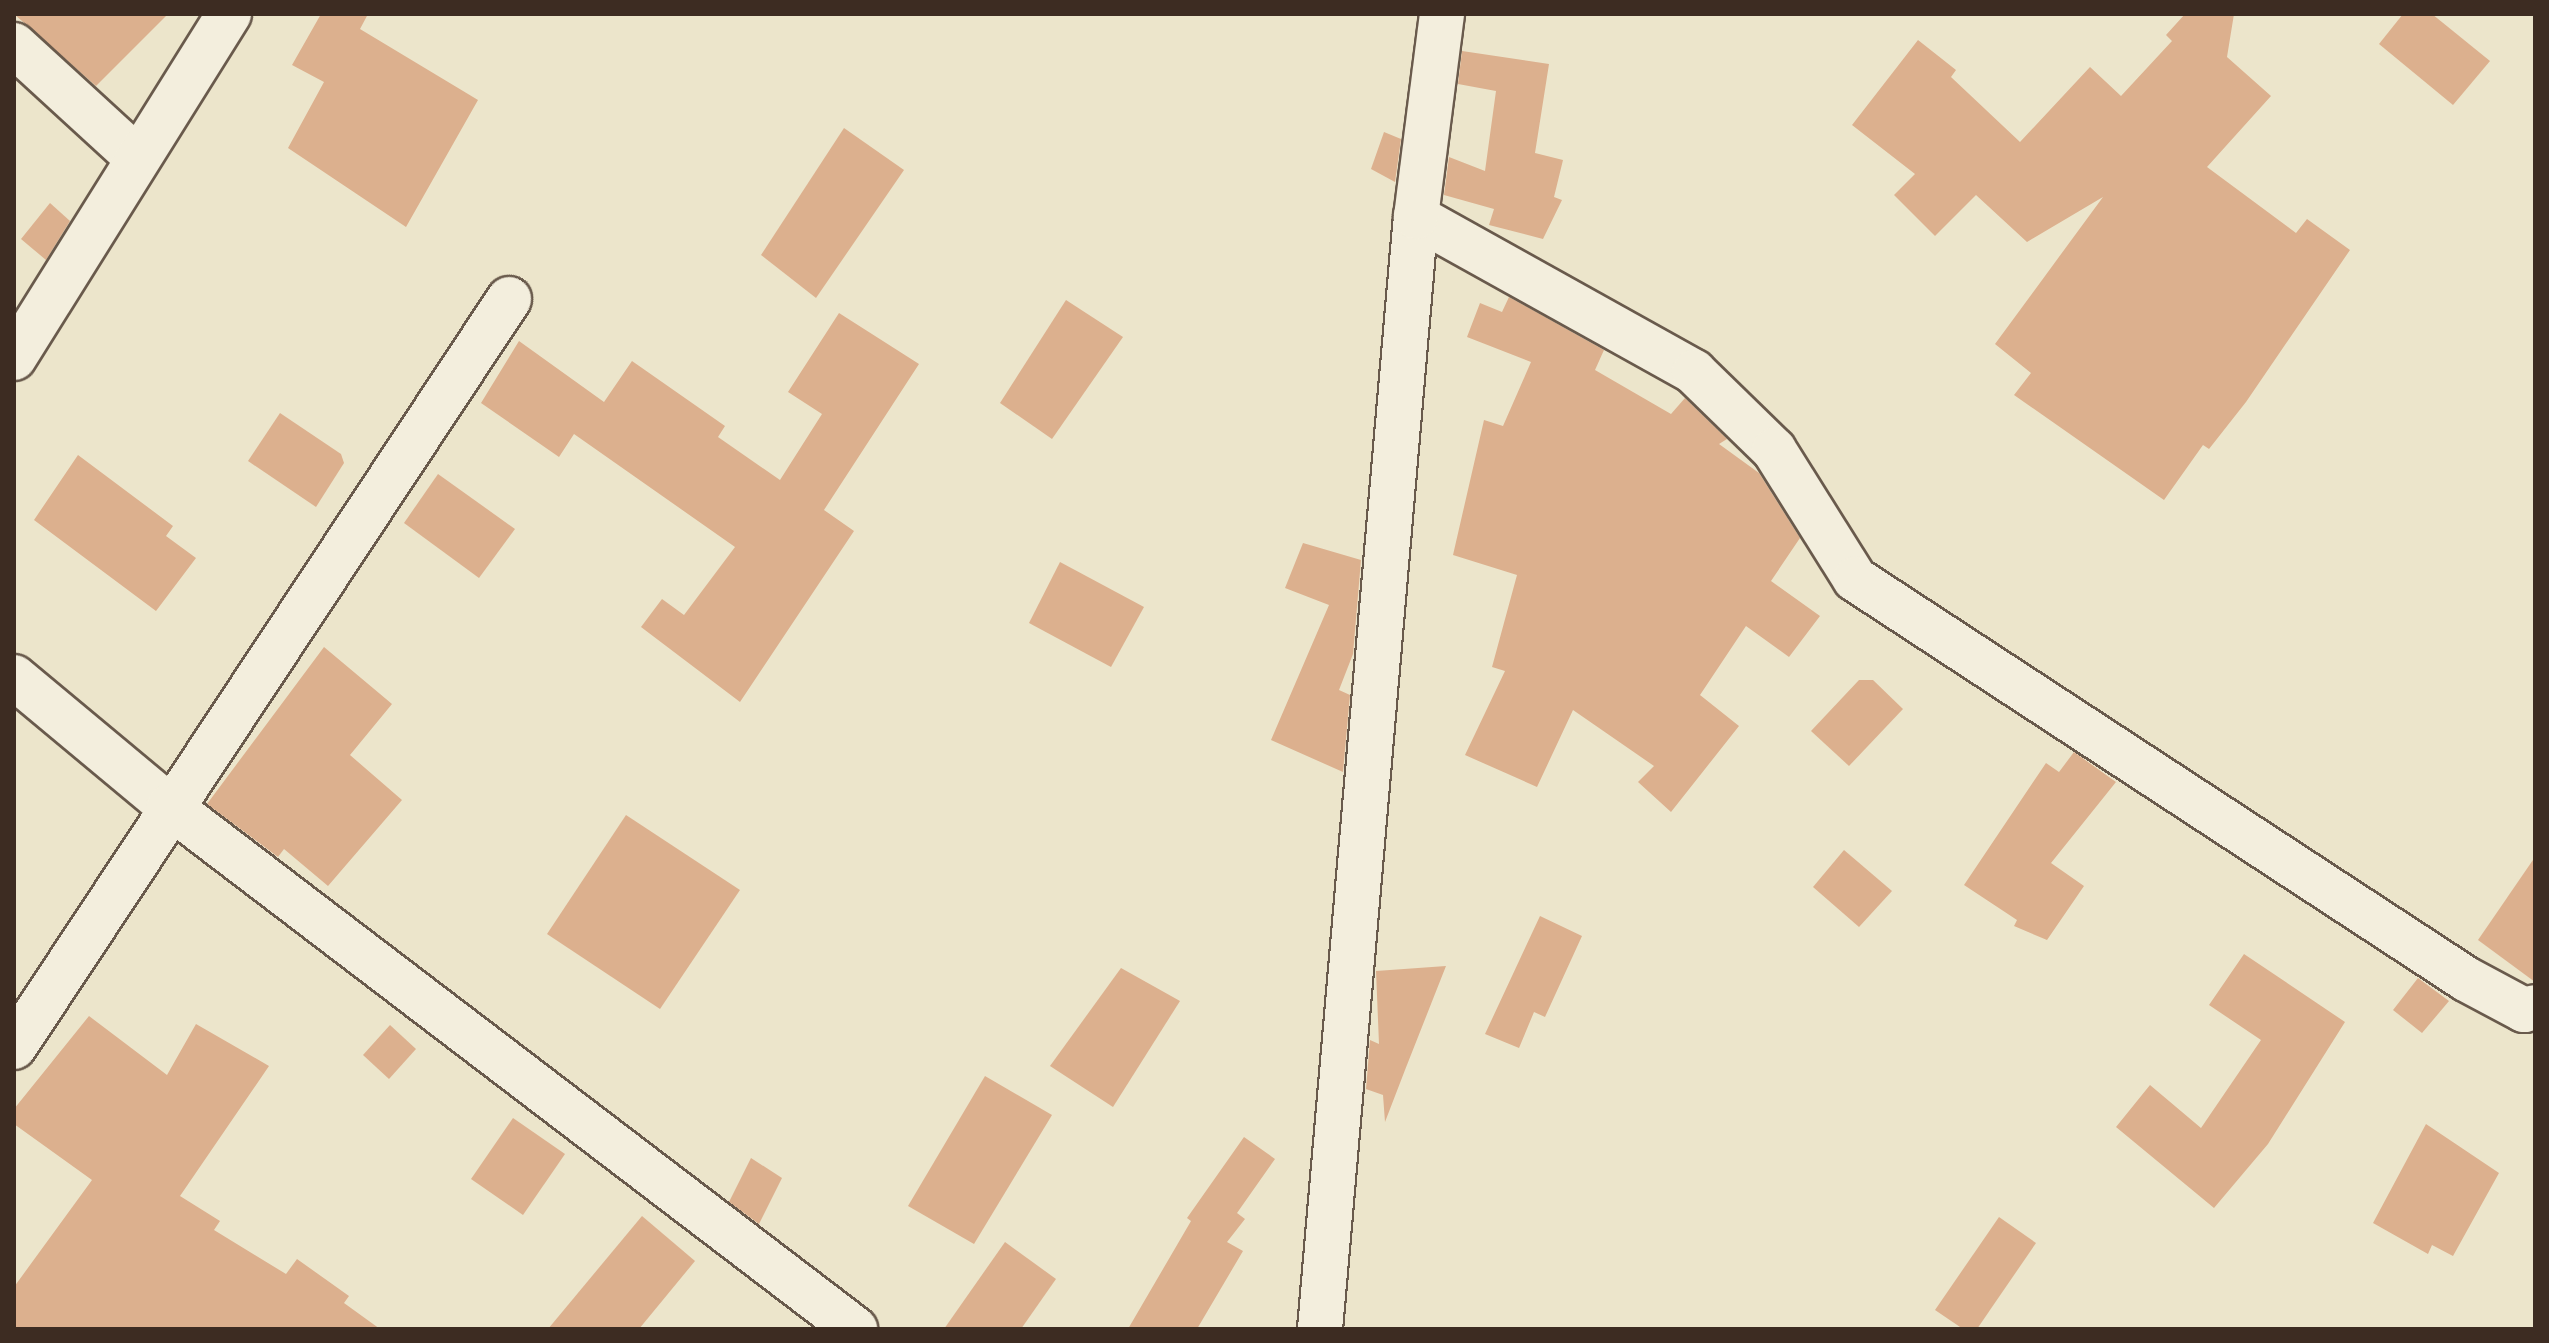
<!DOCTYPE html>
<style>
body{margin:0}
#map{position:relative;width:2549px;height:1343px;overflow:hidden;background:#ece5cb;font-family:"IM FELL French Canon",serif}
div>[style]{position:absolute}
.building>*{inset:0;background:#dcb08e}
.roads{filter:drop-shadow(2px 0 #695a4c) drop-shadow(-2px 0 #695a4c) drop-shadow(0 2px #695a4c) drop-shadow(0 -2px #695a4c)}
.minor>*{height:44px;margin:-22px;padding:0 22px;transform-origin:22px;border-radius:22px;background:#f3eedd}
.tertiary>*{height:44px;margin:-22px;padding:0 22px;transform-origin:22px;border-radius:22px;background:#f3eedd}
span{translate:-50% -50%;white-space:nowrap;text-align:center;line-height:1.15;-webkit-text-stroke:6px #f3eedd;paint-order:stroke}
.frame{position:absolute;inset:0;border:16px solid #3d2c22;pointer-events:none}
</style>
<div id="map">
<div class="building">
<div style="clip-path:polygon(14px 14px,168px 14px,96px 86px)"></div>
<div style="clip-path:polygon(321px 14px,368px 14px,360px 29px,478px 100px,406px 227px,288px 148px,324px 82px,292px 65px)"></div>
<div style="clip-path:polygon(2185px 14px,2234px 14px,2227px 57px,2271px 96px,2207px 167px,2296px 233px,2307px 219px,2350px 250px,2246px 402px,2209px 449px,2203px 445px,2164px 500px,2014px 395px,2031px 373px,1995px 344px,2103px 197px,2027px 242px,1976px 195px,1935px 236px,1894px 195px,1915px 174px,1852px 125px,1918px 40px,1956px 70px,1951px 77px,2020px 142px,2090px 67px,2121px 96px,2172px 41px,2166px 35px)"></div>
<div style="clip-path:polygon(2403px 14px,2432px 14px,2490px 61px,2453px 105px,2379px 44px)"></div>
<div style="clip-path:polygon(1462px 51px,1549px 64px,1535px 153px,1563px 160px,1554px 197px,1562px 200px,1543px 239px,1489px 225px,1494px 209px,1444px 195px,1449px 157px,1485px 171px,1496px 91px,1458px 84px)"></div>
<div style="clip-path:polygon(844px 128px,904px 170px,816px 298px,761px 255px)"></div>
<div style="clip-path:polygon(1384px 132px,1401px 139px,1395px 182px,1371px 169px)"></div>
<div style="clip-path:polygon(50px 203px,70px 221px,46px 260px,21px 239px)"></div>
<div style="clip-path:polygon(1509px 297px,1604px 350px,1595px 370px,1671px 414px,1685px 398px,1727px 439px,1719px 444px,1759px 473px,1800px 538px,1771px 581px,1820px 616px,1789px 657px,1746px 626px,1700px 695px,1739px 726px,1671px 812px,1638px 782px,1654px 766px,1573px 710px,1537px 787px,1465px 755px,1505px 671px,1492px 667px,1517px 575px,1453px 555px,1484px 420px,1503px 426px,1531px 362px,1467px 337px,1480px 303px,1502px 312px)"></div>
<div style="clip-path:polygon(1066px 300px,1123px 337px,1052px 439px,1000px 403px)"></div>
<div style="clip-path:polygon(839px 313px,919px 364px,824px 510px,854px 531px,740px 702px,641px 627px,662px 599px,684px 615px,735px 547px,574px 434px,559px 457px,481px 403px,519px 341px,604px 402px,632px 361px,725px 426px,718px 437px,780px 480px,822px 414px,788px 392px)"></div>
<div style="clip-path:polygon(280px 413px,341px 454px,344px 463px,316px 507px,248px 461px)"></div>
<div style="clip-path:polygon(78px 455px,173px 526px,166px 536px,196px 558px,156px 611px,34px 520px)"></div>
<div style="clip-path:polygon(438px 474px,515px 529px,479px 578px,404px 523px)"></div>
<div style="clip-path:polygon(1303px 543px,1361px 560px,1353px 654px,1339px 690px,1350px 695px,1343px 772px,1271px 740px,1329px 605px,1285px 588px)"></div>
<div style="clip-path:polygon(1060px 562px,1144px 607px,1111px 667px,1029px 623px)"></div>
<div style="clip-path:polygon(324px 647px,392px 704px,350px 755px,402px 800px,328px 886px,284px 849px,278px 857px,207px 804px)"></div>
<div style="clip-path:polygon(1859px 680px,1873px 680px,1903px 709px,1849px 766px,1811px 731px)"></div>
<div style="clip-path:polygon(2074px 752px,2116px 782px,2051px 863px,2084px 886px,2047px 940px,2014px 926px,2017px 920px,1964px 885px,2046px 763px,2059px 772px)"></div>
<div style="clip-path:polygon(626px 815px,740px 890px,660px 1009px,547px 934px)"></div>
<div style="clip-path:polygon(1844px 850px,1892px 891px,1859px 927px,1813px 887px)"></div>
<div style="clip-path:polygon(2535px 857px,2535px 982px,2478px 940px)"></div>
<div style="clip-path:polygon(1540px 916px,1582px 936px,1545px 1017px,1534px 1012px,1519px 1048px,1485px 1034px)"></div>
<div style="clip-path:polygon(2244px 954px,2345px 1022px,2268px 1144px,2214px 1208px,2116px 1127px,2150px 1085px,2201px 1128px,2261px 1040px,2209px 1005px)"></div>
<div style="clip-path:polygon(1446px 966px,1405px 1070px,1385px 1122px,1383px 1095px,1366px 1089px,1370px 1040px,1379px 1044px,1376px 971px)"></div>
<div style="clip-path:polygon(1121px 968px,1180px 1001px,1113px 1107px,1050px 1066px)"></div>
<div style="clip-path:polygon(2418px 978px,2449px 1001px,2422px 1033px,2393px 1010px)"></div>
<div style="clip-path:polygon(89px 1016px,167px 1075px,196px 1024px,269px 1066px,180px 1196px,220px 1221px,214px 1230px,286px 1274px,297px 1259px,349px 1296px,344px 1303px,380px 1329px,14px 1329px,14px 1287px,92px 1180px,14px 1124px,14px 1109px)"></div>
<div style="clip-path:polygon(390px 1025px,416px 1049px,389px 1079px,363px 1055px)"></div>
<div style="clip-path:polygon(985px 1076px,1052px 1115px,974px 1244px,908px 1206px)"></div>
<div style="clip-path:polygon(513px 1118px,565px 1154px,523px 1215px,471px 1179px)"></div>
<div style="clip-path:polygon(2426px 1124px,2499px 1173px,2453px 1256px,2432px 1245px,2428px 1254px,2373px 1223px)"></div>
<div style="clip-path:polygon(1244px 1137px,1275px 1159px,1237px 1213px,1245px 1219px,1227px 1242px,1243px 1251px,1197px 1329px,1128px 1329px,1191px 1221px,1187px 1218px)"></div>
<div style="clip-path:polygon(751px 1158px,782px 1178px,759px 1224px,729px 1202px)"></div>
<div style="clip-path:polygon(642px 1216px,695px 1261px,639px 1329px,548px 1329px)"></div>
<div style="clip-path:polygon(1999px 1217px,2036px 1243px,1977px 1329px,1963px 1329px,1935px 1310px)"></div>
<div style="clip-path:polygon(1005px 1242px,1056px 1279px,1021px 1329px,944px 1329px)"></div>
</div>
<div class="roads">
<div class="minor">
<div style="left:14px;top:45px;width:164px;rotate:42.5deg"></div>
<div style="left:1416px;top:217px;width:318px;rotate:29.1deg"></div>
<div style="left:1694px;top:372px;width:112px;rotate:44.3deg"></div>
<div style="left:1774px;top:450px;width:152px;rotate:57.9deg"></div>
<div style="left:1855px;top:579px;width:730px;rotate:33.21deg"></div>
<div style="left:2466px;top:979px;width:66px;rotate:28.1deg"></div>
<div style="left:2524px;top:1010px;width:11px;rotate:-15deg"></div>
<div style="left:14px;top:677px;width:202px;rotate:39.8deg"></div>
<div style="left:169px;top:806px;width:863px;rotate:37.32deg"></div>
<div style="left:14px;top:1047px;width:897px;rotate:-56.5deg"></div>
<div style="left:1320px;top:1329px;width:1116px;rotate:-85.07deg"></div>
<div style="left:1416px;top:217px;width:205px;rotate:-82.7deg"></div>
</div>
<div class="tertiary">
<div style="left:14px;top:358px;width:406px;rotate:-58deg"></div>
</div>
</div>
<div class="frame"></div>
</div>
